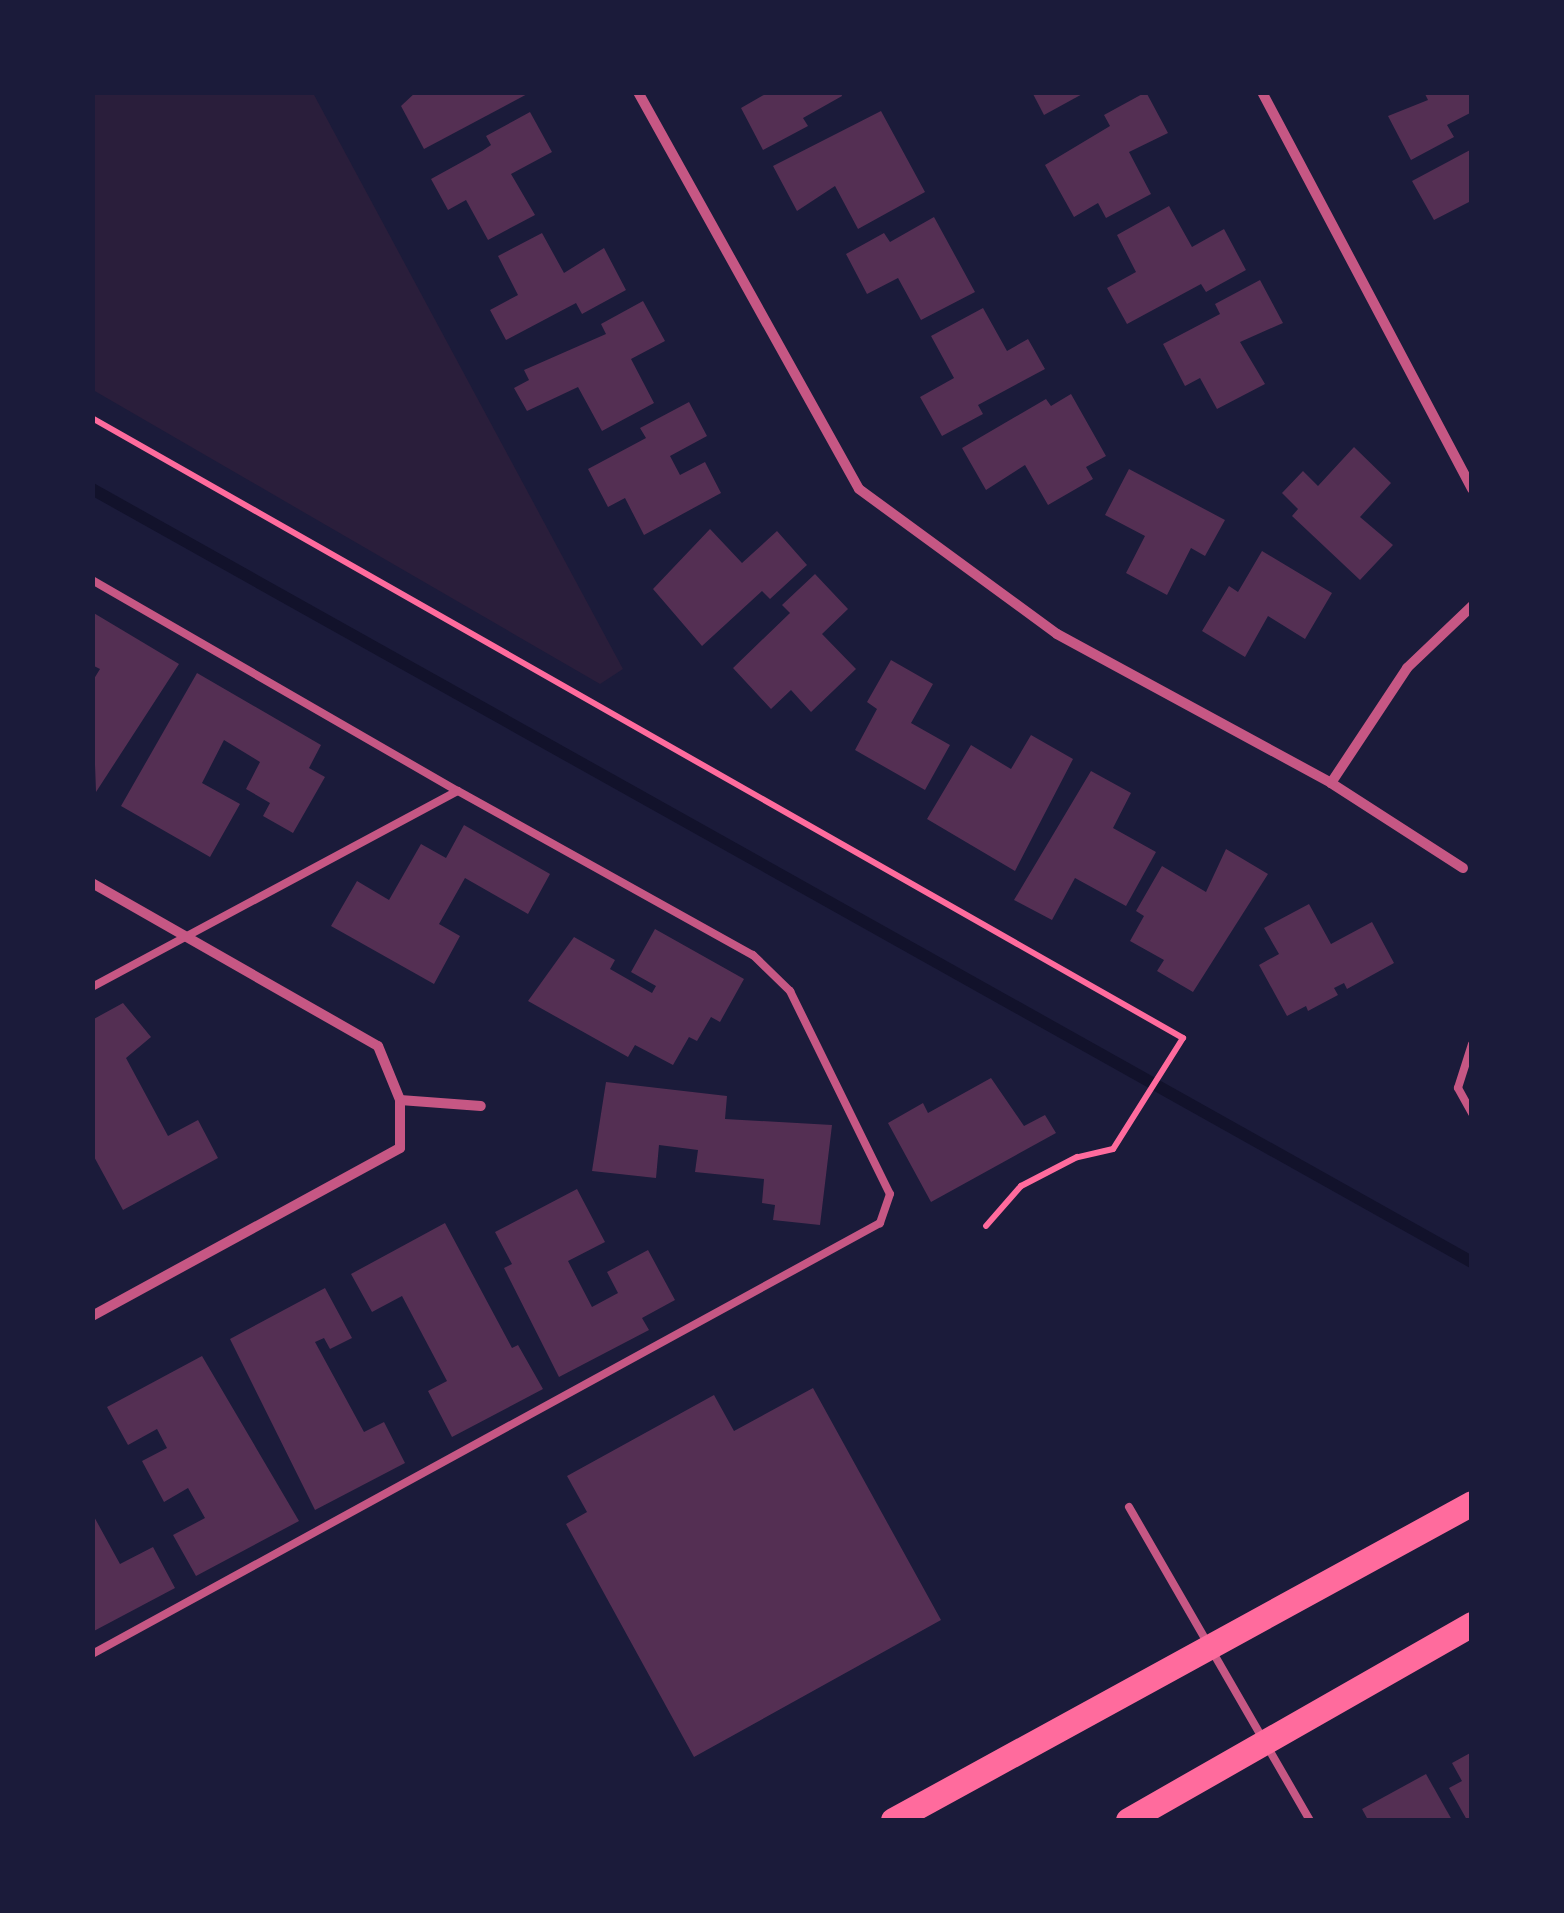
<!DOCTYPE html>
<style>
body{margin:0}
#map{position:relative;width:1564px;height:1913px;overflow:hidden;background:#1b1b3a;font-family:Rubik,sans-serif}
div>[style]{position:absolute}
.green>*{inset:0;background:#2a1e3b}
.stream>*{height:12px;margin:-6px;padding:0 6px;transform-origin:6px;border-radius:6px;background:#12122b}
.building>*{inset:0;background:#542f53}
.path>*{height:6px;margin:-3px;padding:0 3px;transform-origin:3px;border-radius:3px;background:#ff6b9d}
.service>*{height:8px;margin:-4px;padding:0 4px;transform-origin:4px;border-radius:4px;background:#c65784}
.minor>*{height:10px;margin:-5px;padding:0 5px;transform-origin:5px;border-radius:5px;background:#c65784}
.primary>*{height:25px;margin:-12.5px;padding:0 12.5px;transform-origin:12.5px;border-radius:12.5px;background:#ff6b9d}
span{translate:-50% -50%;white-space:nowrap;text-align:center;line-height:1.15;-webkit-text-stroke:8px #1b1b3a;paint-order:stroke}
.frame{position:absolute;inset:0;border:95px solid #1b1b3a;pointer-events:none}
</style>
<div id="map">
<div class="green">
<div style="clip-path:polygon(93px 92px,313px 93px,623px 669px,600px 684px,93px 390px)"></div>
</div>
<div class="stream">
<div style="left:92px;top:489px;width:1582px;rotate:29.26deg"></div>
</div>
<div class="building">
<div style="clip-path:polygon(416px 92px,531px 92px,424px 149px,401px 106px)"></div>
<div style="clip-path:polygon(769px 92px,841px 92px,842px 96px,803px 118px,808px 126px,763px 150px,741px 108px)"></div>
<div style="clip-path:polygon(1032px 92px,1086px 92px,1044px 115px)"></div>
<div style="clip-path:polygon(1146px 92px,1168px 133px,1129px 152px,1151px 194px,1106px 218px,1098px 203px,1074px 217px,1045px 165px,1110px 126px,1104px 115px)"></div>
<div style="clip-path:polygon(1424px 92px,1472px 92px,1472px 112px,1447px 125px,1454px 137px,1411px 160px,1388px 116px,1428px 100px)"></div>
<div style="clip-path:polygon(881px 111px,925px 192px,858px 229px,835px 186px,797px 211px,773px 166px)"></div>
<div style="clip-path:polygon(530px 112px,552px 152px,511px 174px,535px 215px,488px 240px,466px 200px,448px 210px,431px 179px,482px 151px,491px 145px,486px 136px)"></div>
<div style="clip-path:polygon(1472px 149px,1472px 207px,1469px 202px,1434px 220px,1412px 181px)"></div>
<div style="clip-path:polygon(1169px 206px,1192px 247px,1224px 229px,1246px 270px,1206px 292px,1201px 284px,1127px 324px,1107px 288px,1136px 272px,1117px 235px)"></div>
<div style="clip-path:polygon(934px 217px,975px 292px,921px 320px,898px 278px,867px 294px,846px 254px,884px 233px,890px 242px)"></div>
<div style="clip-path:polygon(542px 233px,564px 273px,604px 248px,626px 290px,582px 314px,576px 303px,506px 340px,490px 310px,518px 295px,498px 256px)"></div>
<div style="clip-path:polygon(1260px 280px,1283px 323px,1240px 342px,1265px 384px,1217px 409px,1200px 378px,1185px 386px,1163px 344px,1220px 314px,1215px 304px)"></div>
<div style="clip-path:polygon(643px 301px,665px 341px,631px 359px,654px 403px,602px 431px,578px 387px,527px 411px,514px 388px,529px 380px,524px 370px,606px 334px,601px 324px)"></div>
<div style="clip-path:polygon(983px 308px,1007px 351px,1028px 339px,1045px 369px,978px 405px,983px 414px,942px 436px,920px 397px,954px 378px,931px 336px)"></div>
<div style="clip-path:polygon(1071px 394px,1106px 456px,1086px 467px,1093px 479px,1048px 505px,1025px 465px,986px 490px,962px 448px,1046px 399px,1051px 406px)"></div>
<div style="clip-path:polygon(689px 402px,707px 436px,670px 456px,680px 475px,705px 462px,721px 493px,644px 535px,625px 498px,608px 507px,588px 469px,646px 438px,640px 428px)"></div>
<div style="clip-path:polygon(1354px 447px,1391px 483px,1360px 517px,1393px 545px,1360px 580px,1292px 516px,1298px 509px,1282px 493px,1303px 471px,1318px 486px)"></div>
<div style="clip-path:polygon(1129px 469px,1225px 520px,1205px 556px,1191px 548px,1167px 595px,1126px 573px,1145px 536px,1105px 515px)"></div>
<div style="clip-path:polygon(710px 529px,742px 563px,777px 531px,807px 565px,770px 599px,762px 591px,702px 646px,653px 589px)"></div>
<div style="clip-path:polygon(1262px 551px,1332px 593px,1305px 639px,1268px 616px,1245px 657px,1202px 631px,1229px 586px,1238px 592px)"></div>
<div style="clip-path:polygon(815px 574px,848px 609px,822px 634px,856px 669px,811px 712px,791px 690px,771px 709px,733px 668px,790px 613px,782px 605px)"></div>
<div style="clip-path:polygon(92px 612px,179px 664px,96px 792px,92px 682px,100px 669px,92px 665px)"></div>
<div style="clip-path:polygon(891px 660px,933px 684px,911px 723px,950px 745px,925px 790px,855px 750px,877px 709px,867px 702px)"></div>
<div style="clip-path:polygon(197px 673px,321px 745px,309px 768px,325px 777px,293px 833px,263px 816px,270px 803px,246px 789px,260px 762px,224px 740px,202px 783px,240px 804px,210px 857px,121px 806px)"></div>
<div style="clip-path:polygon(1031px 735px,1073px 759px,1015px 871px,927px 819px,971px 745px,1011px 769px)"></div>
<div style="clip-path:polygon(1091px 771px,1131px 793px,1113px 828px,1156px 852px,1126px 906px,1075px 878px,1052px 920px,1014px 900px)"></div>
<div style="clip-path:polygon(464px 825px,550px 874px,528px 914px,465px 878px,439px 924px,460px 936px,434px 984px,331px 926px,357px 881px,389px 900px,421px 844px,446px 858px)"></div>
<div style="clip-path:polygon(1226px 849px,1268px 874px,1193px 992px,1157px 971px,1164px 960px,1130px 941px,1144px 916px,1136px 911px,1162px 866px,1206px 892px)"></div>
<div style="clip-path:polygon(1309px 904px,1331px 944px,1372px 922px,1394px 963px,1347px 989px,1344px 983px,1334px 988px,1338px 995px,1308px 1011px,1306px 1006px,1287px 1016px,1259px 965px,1279px 954px,1264px 928px)"></div>
<div style="clip-path:polygon(655px 929px,744px 979px,720px 1022px,711px 1017px,697px 1041px,689px 1037px,673px 1065px,635px 1045px,628px 1057px,528px 1001px,574px 937px,615px 960px,610px 969px,652px 993px,656px 986px,631px 972px)"></div>
<div style="clip-path:polygon(123px 1003px,151px 1037px,126px 1058px,168px 1136px,198px 1120px,218px 1158px,123px 1210px,92px 1153px,92px 1020px)"></div>
<div style="clip-path:polygon(991px 1078px,1024px 1126px,1045px 1115px,1056px 1133px,931px 1202px,888px 1123px,923px 1103px,928px 1113px)"></div>
<div style="clip-path:polygon(606px 1082px,727px 1096px,725px 1119px,832px 1125px,820px 1225px,773px 1220px,775px 1205px,762px 1203px,764px 1179px,695px 1172px,698px 1150px,659px 1145px,656px 1178px,592px 1171px)"></div>
<div style="clip-path:polygon(577px 1189px,605px 1242px,568px 1261px,592px 1307px,618px 1293px,607px 1272px,648px 1250px,675px 1300px,642px 1318px,649px 1330px,559px 1377px,504px 1268px,512px 1264px,495px 1232px)"></div>
<div style="clip-path:polygon(445px 1223px,512px 1348px,518px 1345px,543px 1389px,452px 1437px,428px 1391px,447px 1381px,402px 1296px,372px 1312px,351px 1274px)"></div>
<div style="clip-path:polygon(325px 1288px,352px 1338px,330px 1349px,324px 1338px,315px 1342px,364px 1432px,384px 1422px,405px 1463px,315px 1510px,230px 1339px)"></div>
<div style="clip-path:polygon(202px 1356px,299px 1521px,196px 1576px,173px 1535px,205px 1518px,188px 1488px,164px 1502px,142px 1461px,167px 1448px,157px 1429px,128px 1445px,107px 1407px)"></div>
<div style="clip-path:polygon(813px 1388px,941px 1620px,694px 1757px,566px 1524px,587px 1512px,567px 1476px,714px 1395px,734px 1431px)"></div>
<div style="clip-path:polygon(92px 1513px,120px 1564px,153px 1547px,175px 1588px,92px 1632px)"></div>
<div style="clip-path:polygon(1472px 1752px,1472px 1820px,1467px 1820px,1449px 1788px,1462px 1781px,1452px 1763px)"></div>
<div style="clip-path:polygon(1426px 1774px,1452px 1820px,1368px 1820px,1362px 1809px)"></div>
</div>
<div class="path">
<div style="left:92px;top:418px;width:1255px;rotate:29.61deg"></div>
<div style="left:1183px;top:1038px;width:131px;rotate:122.2deg"></div>
<div style="left:1113px;top:1149px;width:37px;rotate:167deg"></div>
<div style="left:1077px;top:1157px;width:63px;rotate:152.6deg"></div>
<div style="left:1021px;top:1186px;width:53px;rotate:131.2deg"></div>
</div>
<div class="service">
<div style="left:92px;top:580px;width:422px;rotate:30deg"></div>
<div style="left:92px;top:987px;width:415px;rotate:-28.2deg"></div>
<div style="left:458px;top:791px;width:338px;rotate:29.1deg"></div>
<div style="left:753px;top:955px;width:52px;rotate:44.2deg"></div>
<div style="left:790px;top:991px;width:226px;rotate:63.8deg"></div>
<div style="left:890px;top:1194px;width:31px;rotate:109deg"></div>
<div style="left:880px;top:1223px;width:898px;rotate:151.32deg"></div>
<div style="left:1472px;top:1044px;width:46px;rotate:107.7deg"></div>
<div style="left:1458px;top:1088px;width:29px;rotate:61deg"></div>
<div style="left:1129px;top:1507px;width:362px;rotate:60deg"></div>
</div>
<div class="minor">
<div style="left:638px;top:92px;width:454px;rotate:60.9deg"></div>
<div style="left:859px;top:489px;width:245px;rotate:36.2deg"></div>
<div style="left:1057px;top:634px;width:312px;rotate:28.5deg"></div>
<div style="left:1331px;top:783px;width:157px;rotate:32.8deg"></div>
<div style="left:1262px;top:92px;width:449px;rotate:62.1deg"></div>
<div style="left:1331px;top:783px;width:138px;rotate:-56.5deg"></div>
<div style="left:1407px;top:668px;width:90px;rotate:-43.6deg"></div>
<div style="left:92px;top:883px;width:329px;rotate:29.7deg"></div>
<div style="left:378px;top:1046px;width:58px;rotate:67.8deg"></div>
<div style="left:400px;top:1100px;width:48px;rotate:90deg"></div>
<div style="left:400px;top:1148px;width:351px;rotate:151.4deg"></div>
<div style="left:400px;top:1100px;width:81px;rotate:4.2deg"></div>
</div>
<div class="primary">
<div style="left:893px;top:1820px;width:660px;rotate:-28.7deg"></div>
<div style="left:1128px;top:1820px;width:396px;rotate:-29.7deg"></div>
</div>
<div class="frame"></div>
</div>
